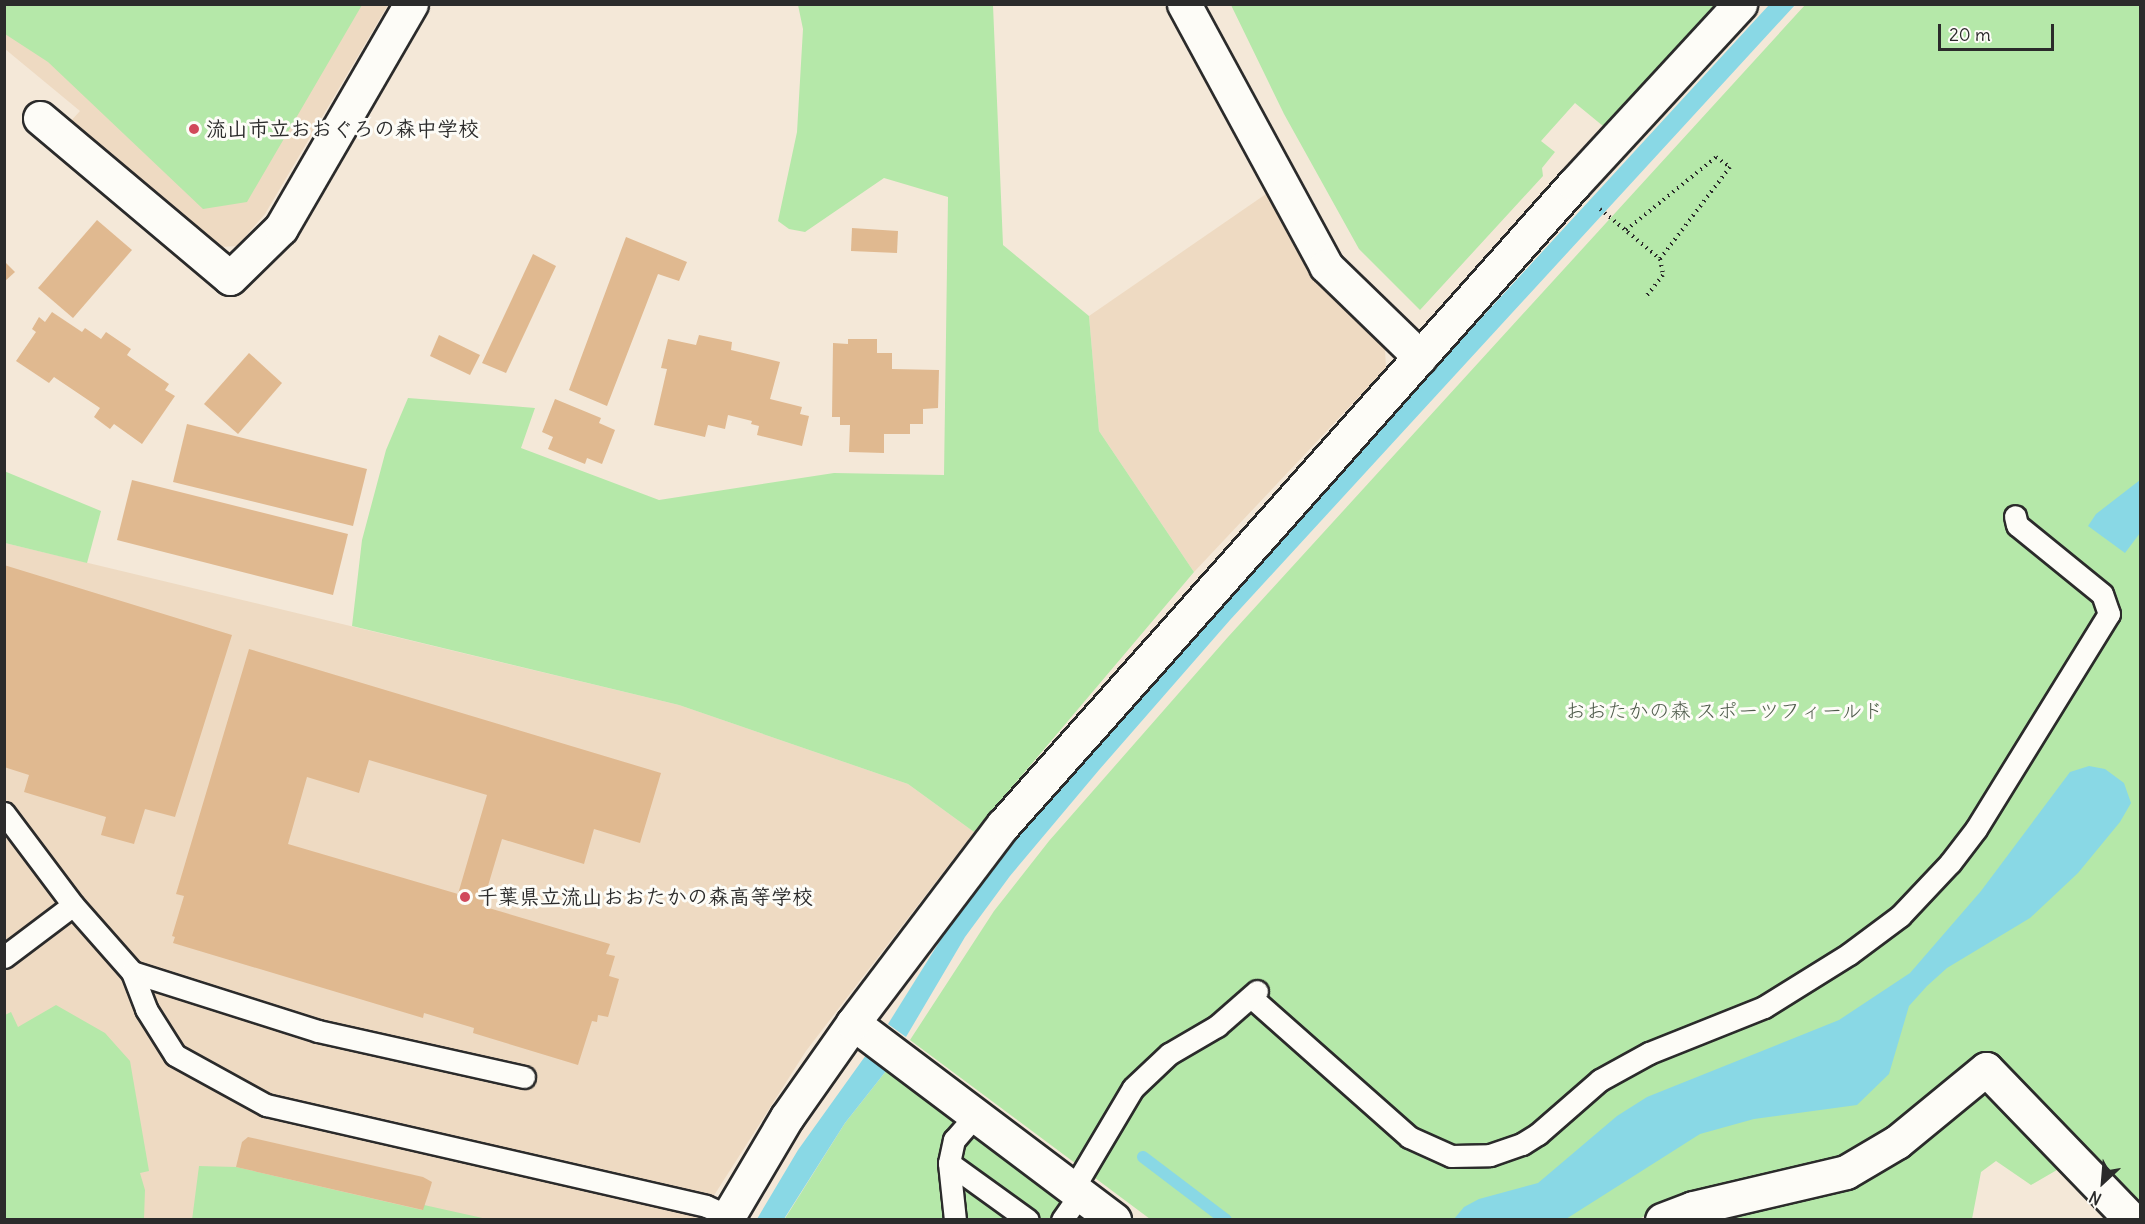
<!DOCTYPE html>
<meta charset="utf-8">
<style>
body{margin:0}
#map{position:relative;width:2145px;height:1224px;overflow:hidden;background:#f4e8d8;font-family:Delius,"Klee One",sans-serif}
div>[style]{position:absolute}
.built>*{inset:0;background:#eedac2}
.green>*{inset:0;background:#b5e8a9}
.water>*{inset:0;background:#89d8e5}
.stream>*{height:12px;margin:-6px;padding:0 6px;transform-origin:6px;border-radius:6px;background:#89d8e5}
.building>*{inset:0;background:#e0b990}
.path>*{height:4px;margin-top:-2px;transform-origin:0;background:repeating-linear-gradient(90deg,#2b2b2b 0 1.5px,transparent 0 6px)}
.roads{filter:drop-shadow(2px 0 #2b2b2b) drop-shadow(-2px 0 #2b2b2b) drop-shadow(0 2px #2b2b2b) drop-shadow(0 -2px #2b2b2b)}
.lane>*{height:21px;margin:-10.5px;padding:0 10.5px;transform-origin:10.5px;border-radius:10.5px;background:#fdfcf7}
.street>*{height:33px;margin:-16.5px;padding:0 16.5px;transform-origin:16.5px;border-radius:16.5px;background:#fdfcf7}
.dots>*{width:16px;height:16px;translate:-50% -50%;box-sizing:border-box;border:3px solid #fdfcf7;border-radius:50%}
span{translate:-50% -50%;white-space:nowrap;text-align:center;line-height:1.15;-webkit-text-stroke:6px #fdfcf7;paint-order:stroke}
.poi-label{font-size:21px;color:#2b2b2b;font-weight:700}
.left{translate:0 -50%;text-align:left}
.park-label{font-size:21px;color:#4e5a4a}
.frame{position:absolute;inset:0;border:6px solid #2b2b2b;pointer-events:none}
.north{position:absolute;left:2073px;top:1152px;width:60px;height:60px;-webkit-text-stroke:4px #fdfcf7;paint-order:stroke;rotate:206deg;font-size:16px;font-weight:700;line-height:24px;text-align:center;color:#2b2b2b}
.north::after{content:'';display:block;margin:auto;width:21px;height:27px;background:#2b2b2b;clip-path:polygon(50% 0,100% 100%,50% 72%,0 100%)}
.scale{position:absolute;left:1938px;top:24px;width:116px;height:27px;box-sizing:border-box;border:3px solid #2b2b2b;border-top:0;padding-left:8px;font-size:18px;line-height:21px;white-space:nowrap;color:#2b2b2b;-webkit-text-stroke:4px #fdfcf7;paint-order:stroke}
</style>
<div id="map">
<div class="built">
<div style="clip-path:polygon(4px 5px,388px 5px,265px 214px,237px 246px,221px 247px,69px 123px,80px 111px,5px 49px)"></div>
<div style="clip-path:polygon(1266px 194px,1314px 279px,1385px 349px,1386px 368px,1194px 572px,1099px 431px,1089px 316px)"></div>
<div style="clip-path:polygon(5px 543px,679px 705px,908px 784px,974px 832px,806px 1051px,699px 1219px,5px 1220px)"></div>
</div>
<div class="green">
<div style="clip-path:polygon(5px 4px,362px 4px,362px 5px,247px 202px,203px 209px,48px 62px,5px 34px)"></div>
<div style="clip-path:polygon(798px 5px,993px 5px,1003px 245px,1089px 316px,1099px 431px,1194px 572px,974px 832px,908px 784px,679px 705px,352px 626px,362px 540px,386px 450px,408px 398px,535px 408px,521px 448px,659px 500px,834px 473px,944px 475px,948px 197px,884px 178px,805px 232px,789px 229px,778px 221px,797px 132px,803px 29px)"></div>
<div style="clip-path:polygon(1231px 5px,1716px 5px,1603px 126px,1575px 103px,1541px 141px,1555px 152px,1542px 168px,1543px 176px,1420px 310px,1359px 249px,1284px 114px)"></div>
<div style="clip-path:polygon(1805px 5px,2140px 5px,2140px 1213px,1982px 1054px,1908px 1120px,1847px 1158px,1674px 1201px,1639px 1219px,1150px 1219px,910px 1040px,994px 911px,1049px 841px,1228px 637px)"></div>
<div style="clip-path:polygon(4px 471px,101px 511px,87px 563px,5px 543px)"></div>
<div style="clip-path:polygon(56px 1005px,105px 1033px,130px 1061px,149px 1171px,140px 1173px,145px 1190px,144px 1219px,5px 1219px,5px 1015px,11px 1012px,18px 1027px)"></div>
<div style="clip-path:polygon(886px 1071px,939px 1108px,1085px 1219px,784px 1220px,845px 1123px)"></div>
<div style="clip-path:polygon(1976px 1092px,1994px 1094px,2062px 1167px,2031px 1185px,1996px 1161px,1981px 1172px,1972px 1219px,1694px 1220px,1799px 1197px)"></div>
<div style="clip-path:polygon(199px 1166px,236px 1167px,422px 1210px,424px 1205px,487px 1219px,192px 1220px)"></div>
</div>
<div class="water">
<div style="clip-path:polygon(1769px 5px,1795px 5px,1230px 620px,1099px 770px,1010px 876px,965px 937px,906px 1037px,888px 1024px,948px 928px,1018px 834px,1215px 608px)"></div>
<div style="clip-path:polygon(2140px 480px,2140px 533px,2125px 553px,2088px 526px,2096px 514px)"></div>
<div style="clip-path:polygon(2089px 766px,2105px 769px,2124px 783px,2131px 803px,2120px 822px,2078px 873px,2030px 918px,1947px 968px,1927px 986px,1909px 1006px,1889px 1074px,1857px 1105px,1754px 1119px,1700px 1134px,1566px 1219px,1454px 1219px,1464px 1207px,1479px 1199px,1538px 1183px,1617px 1116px,1647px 1097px,1839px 1020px,1910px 973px,1981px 891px,2070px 772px)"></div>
<div style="clip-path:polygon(866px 1055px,886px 1071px,845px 1123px,784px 1219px,757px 1219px,798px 1150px)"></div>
</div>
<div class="stream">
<div style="left:1143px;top:1157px;width:104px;rotate:37.2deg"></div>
</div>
<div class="building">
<div style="clip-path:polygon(97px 220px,132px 250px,73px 318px,38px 288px)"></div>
<div style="clip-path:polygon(852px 228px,898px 231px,897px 253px,851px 251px)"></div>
<div style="clip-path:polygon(626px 237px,687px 262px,679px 281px,658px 274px,607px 406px,569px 390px)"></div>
<div style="clip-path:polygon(533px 254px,556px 266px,506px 373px,482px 363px)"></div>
<div style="clip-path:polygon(4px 261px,15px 272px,4px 282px)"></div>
<div style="clip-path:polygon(52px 312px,82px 332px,85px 328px,101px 339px,106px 332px,131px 349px,127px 355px,169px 384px,165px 390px,175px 396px,142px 444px,114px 424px,110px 429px,94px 417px,100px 408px,54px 377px,49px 383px,16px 361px,36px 332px,32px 329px,39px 317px,45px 322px)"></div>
<div style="clip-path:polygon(439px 335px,480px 355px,470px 375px,430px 356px)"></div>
<div style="clip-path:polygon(699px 335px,732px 342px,731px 350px,780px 362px,770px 399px,802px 407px,800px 414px,809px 416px,802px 446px,757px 435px,759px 426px,751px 424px,752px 421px,728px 415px,725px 429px,708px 425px,705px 437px,654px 425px,667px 369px,661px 368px,668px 339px,696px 345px)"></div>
<div style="clip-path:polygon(848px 339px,877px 339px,877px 353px,892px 353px,892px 369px,939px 370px,938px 408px,923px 409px,923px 424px,910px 424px,910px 434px,884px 434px,884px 453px,849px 452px,850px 425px,840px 425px,840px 417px,832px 417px,833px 343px,848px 344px)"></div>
<div style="clip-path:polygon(249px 353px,282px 383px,238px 434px,204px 404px)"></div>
<div style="clip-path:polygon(555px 399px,601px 418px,599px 423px,615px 430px,602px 464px,587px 458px,585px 464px,548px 449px,553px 437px,542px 432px)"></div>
<div style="clip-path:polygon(187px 424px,367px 469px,353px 526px,173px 482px)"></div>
<div style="clip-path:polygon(132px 480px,348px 534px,333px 595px,117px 540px)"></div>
<div style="clip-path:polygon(4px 565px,232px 635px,175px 817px,145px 809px,134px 844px,101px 835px,106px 817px,24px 792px,29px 775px,4px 767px)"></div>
<div style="clip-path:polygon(evenodd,249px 649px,661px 773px,640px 843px,594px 829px,584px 864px,502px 839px,482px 906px,610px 944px,606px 954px,615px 956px,609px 976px,619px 979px,608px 1017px,598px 1015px,597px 1022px,592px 1021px,578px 1065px,473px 1033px,474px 1028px,424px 1013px,423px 1018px,173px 943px,175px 937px,172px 936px,184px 896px,176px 894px,249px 649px,369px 760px,487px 795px,458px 894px,288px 844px,307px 777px,359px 793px,369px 760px)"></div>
<div style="clip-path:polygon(248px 1137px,423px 1177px,432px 1182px,429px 1192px,423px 1210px,236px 1167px,242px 1142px)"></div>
</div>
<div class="path">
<div style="left:1600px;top:209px;width:78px;rotate:39.8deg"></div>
<div style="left:1626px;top:230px;width:116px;rotate:-39deg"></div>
<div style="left:1716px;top:157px;width:17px;rotate:36deg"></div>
<div style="left:1730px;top:167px;width:116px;rotate:127.3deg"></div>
<div style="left:1660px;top:259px;width:16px;rotate:79deg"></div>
<div style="left:1663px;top:275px;width:29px;rotate:128deg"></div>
</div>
<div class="roads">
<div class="lane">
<div style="left:4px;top:813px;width:115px;rotate:53.1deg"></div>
<div style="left:4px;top:957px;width:86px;rotate:-37deg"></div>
<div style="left:73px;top:905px;width:89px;rotate:48.6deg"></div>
<div style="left:1251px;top:997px;width:211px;rotate:41.5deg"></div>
<div style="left:1409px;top:1137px;width:46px;rotate:24.3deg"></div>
<div style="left:1451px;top:1156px;width:39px;rotate:-1deg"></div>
<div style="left:1490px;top:1155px;width:34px;rotate:-19deg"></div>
<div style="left:1522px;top:1144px;width:19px;rotate:-32deg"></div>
<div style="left:1538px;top:1134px;width:82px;rotate:-41.1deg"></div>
<div style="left:1600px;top:1080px;width:56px;rotate:-28.9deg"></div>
<div style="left:1649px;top:1053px;width:124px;rotate:-21.8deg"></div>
<div style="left:1764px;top:1007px;width:100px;rotate:-31.9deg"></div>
<div style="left:1849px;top:954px;width:64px;rotate:-36.7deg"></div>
<div style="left:1900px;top:916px;width:73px;rotate:-46.7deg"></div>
<div style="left:1950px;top:863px;width:43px;rotate:-52.6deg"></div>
<div style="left:1976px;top:829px;width:253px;rotate:-58.3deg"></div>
<div style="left:2109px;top:614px;width:21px;rotate:-109deg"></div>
<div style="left:2102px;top:594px;width:109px;rotate:-140.9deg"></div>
<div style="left:2017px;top:525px;width:9px;rotate:-103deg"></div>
<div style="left:524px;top:1077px;width:211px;rotate:-167.4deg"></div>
<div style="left:318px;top:1031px;width:195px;rotate:-162.4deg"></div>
<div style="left:132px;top:972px;width:40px;rotate:69deg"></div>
<div style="left:146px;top:1009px;width:54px;rotate:57.8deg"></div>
<div style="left:175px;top:1055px;width:104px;rotate:28.8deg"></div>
<div style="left:266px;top:1105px;width:451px;rotate:12.9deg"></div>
<div style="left:706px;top:1206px;width:24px;rotate:24deg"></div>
<div style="left:949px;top:1163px;width:24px;rotate:-78deg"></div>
<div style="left:954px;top:1140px;width:32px;rotate:-49deg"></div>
<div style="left:1073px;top:1189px;width:117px;rotate:-59.3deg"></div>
<div style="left:1133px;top:1088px;width:50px;rotate:-43.4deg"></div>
<div style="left:1169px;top:1054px;width:56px;rotate:-30.3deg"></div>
<div style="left:1217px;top:1026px;width:53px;rotate:-41.2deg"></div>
<div style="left:955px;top:1220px;width:57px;rotate:-96deg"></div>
<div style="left:949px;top:1163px;width:97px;rotate:35.8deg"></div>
<div style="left:1062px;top:1220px;width:32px;rotate:-55deg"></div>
</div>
<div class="street">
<div style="left:1184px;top:4px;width:298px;rotate:61.5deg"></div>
<div style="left:1326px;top:266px;width:131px;rotate:44.1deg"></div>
<div style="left:40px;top:118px;width:248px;rotate:40.1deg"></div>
<div style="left:230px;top:278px;width:71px;rotate:-44.4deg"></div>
<div style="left:281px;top:228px;width:259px;rotate:-59.9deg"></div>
<div style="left:853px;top:1023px;width:327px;rotate:37deg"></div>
<div style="left:726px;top:1220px;width:120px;rotate:-59.4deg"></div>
<div style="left:787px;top:1117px;width:115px;rotate:-54.9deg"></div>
<div style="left:853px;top:1023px;width:248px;rotate:-52.9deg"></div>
<div style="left:1003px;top:825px;width:858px;rotate:-48.31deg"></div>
<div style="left:1574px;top:184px;width:245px;rotate:-47.3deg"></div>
<div style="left:1662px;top:1220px;width:33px;rotate:-21deg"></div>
<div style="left:1693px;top:1208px;width:157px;rotate:-13.2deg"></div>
<div style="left:1846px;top:1172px;width:59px;rotate:-30.5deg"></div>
<div style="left:1897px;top:1142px;width:115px;rotate:-39.4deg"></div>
<div style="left:1986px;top:1069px;width:210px;rotate:46deg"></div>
</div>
</div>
<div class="dots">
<div style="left:194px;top:129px;background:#d1495b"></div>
<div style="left:465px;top:897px;background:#d1495b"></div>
</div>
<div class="poi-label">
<span class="left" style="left:206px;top:129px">流山市立おおぐろの森中学校</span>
<span class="left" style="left:477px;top:897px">千葉県立流山おおたかの森高等学校</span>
</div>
<div class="park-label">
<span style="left:1724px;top:711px">おおたかの森 スポーツフィールド</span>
</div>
<div class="frame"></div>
<div class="north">N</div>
<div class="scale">20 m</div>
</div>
